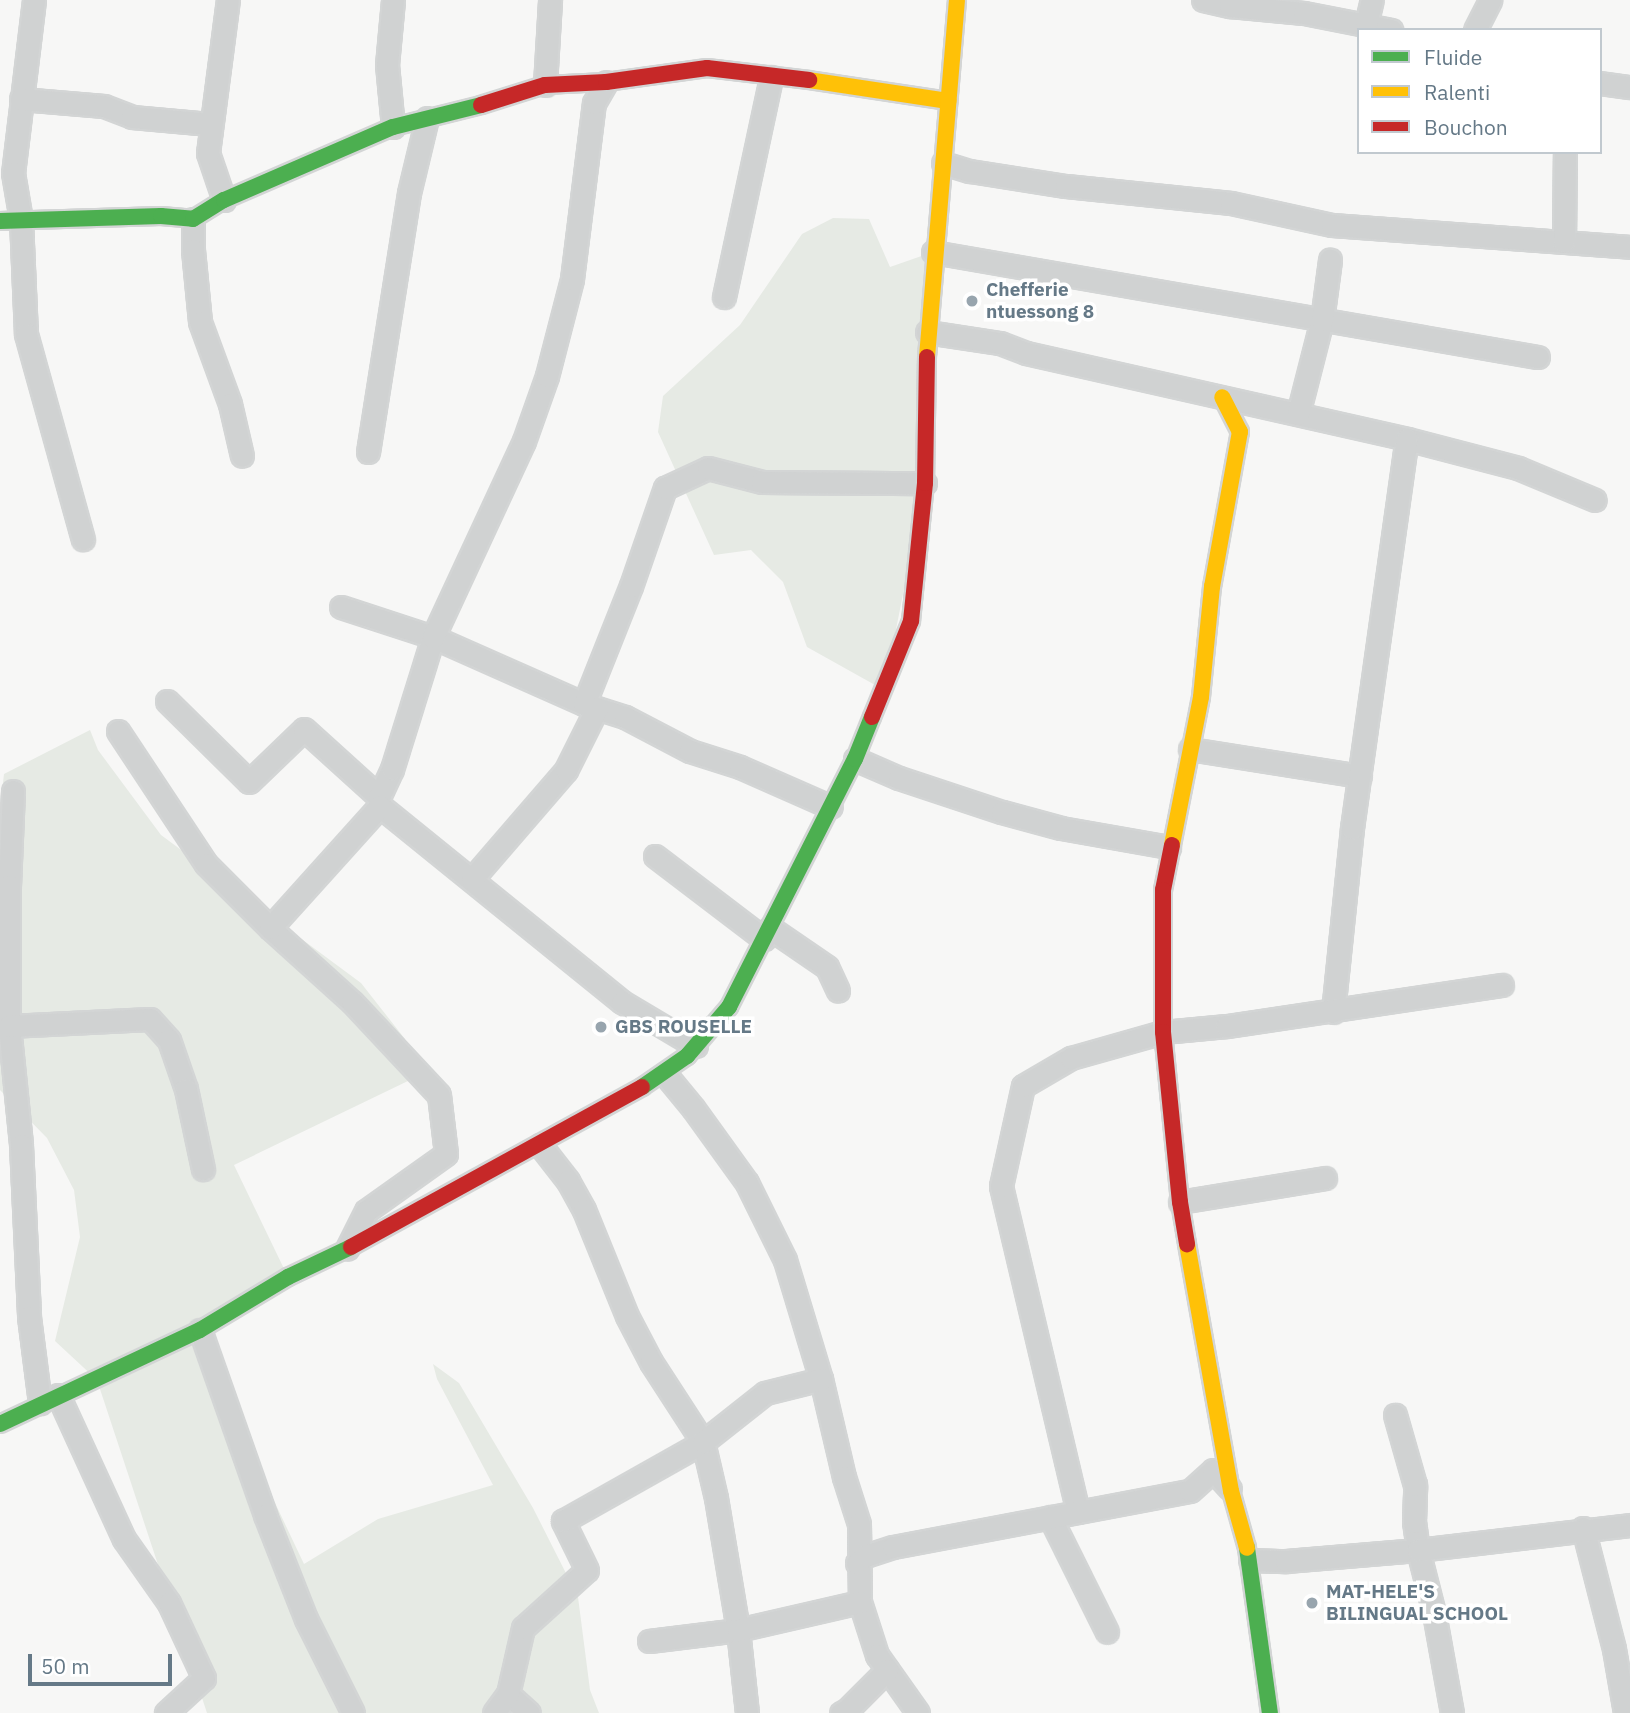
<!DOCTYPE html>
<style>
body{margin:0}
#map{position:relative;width:1630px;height:1713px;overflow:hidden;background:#f7f7f6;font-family:"IBM Plex Sans",sans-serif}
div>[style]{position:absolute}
.green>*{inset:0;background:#e6eae4}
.roads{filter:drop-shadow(2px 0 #d3d5d5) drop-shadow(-2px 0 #d3d5d5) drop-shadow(0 2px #d3d5d5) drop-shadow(0 -2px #d3d5d5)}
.street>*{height:21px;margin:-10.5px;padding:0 10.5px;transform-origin:10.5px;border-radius:10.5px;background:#d0d2d2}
.fast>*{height:16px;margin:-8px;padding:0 8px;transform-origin:8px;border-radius:8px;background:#4caf50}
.slow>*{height:16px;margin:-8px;padding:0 8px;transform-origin:8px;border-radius:8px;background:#ffc107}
.jam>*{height:16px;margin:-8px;padding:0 8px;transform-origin:8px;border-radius:8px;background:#c62828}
.dots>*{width:19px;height:19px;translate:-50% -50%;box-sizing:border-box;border:4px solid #fff;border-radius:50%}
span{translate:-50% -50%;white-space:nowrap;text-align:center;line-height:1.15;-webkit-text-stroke:7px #fff;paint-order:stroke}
.poi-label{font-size:19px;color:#657987;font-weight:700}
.left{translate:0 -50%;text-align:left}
.legend{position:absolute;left:1357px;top:28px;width:245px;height:126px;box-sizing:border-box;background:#fff;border:2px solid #c1c9cf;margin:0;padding:9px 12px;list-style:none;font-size:21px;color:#657987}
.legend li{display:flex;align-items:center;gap:14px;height:35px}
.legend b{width:35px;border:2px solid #c1c9cf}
.scale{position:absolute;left:28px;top:1654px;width:144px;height:32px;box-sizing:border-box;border:4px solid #657987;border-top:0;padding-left:9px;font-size:21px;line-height:24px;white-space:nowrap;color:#657987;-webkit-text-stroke:5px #fff;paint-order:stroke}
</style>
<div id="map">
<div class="green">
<div style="clip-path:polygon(833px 218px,869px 219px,890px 267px,933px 252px,925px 483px,884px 690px,807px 647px,783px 582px,751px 550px,714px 555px,658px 432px,663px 396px,740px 325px,802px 234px)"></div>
<div style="clip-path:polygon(90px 730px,98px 750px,161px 835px,361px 983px,405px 1039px,410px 1080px,234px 1165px,288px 1277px,200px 1330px,219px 1385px,304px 1564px,378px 1519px,493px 1485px,437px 1379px,433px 1364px,459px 1383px,533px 1508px,578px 1597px,590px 1690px,599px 1713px,207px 1713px,97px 1380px,55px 1341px,80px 1237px,74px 1190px,47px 1138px,0 1090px,0 808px,4px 774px)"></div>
</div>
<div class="roads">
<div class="street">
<div style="left:34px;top:0;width:174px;rotate:96.9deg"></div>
<div style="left:13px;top:173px;width:48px;rotate:80.3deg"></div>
<div style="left:21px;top:220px;width:114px;rotate:87.5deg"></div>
<div style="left:26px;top:334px;width:213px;rotate:74.5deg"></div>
<div style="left:1203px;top:0;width:28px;rotate:13deg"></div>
<div style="left:1230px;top:6px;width:74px;rotate:5.4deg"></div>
<div style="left:1304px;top:13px;width:89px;rotate:11.1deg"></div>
<div style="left:1366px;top:25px;width:26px;rotate:-77deg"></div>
<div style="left:1475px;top:30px;width:34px;rotate:-63deg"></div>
<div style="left:1600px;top:83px;width:30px;rotate:8deg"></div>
<div style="left:545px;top:85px;width:85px;rotate:-86.6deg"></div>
<div style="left:21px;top:99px;width:83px;rotate:4.8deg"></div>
<div style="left:104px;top:106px;width:30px;rotate:21deg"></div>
<div style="left:132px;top:117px;width:78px;rotate:5.1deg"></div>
<div style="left:393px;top:127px;width:62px;rotate:-95.5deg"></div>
<div style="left:387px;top:65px;width:65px;rotate:-84.7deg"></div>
<div style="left:943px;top:163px;width:28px;rotate:17deg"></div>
<div style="left:970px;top:171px;width:97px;rotate:8.9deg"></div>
<div style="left:1066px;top:186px;width:166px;rotate:5.9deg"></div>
<div style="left:1231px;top:203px;width:103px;rotate:12.3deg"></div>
<div style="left:1332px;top:225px;width:299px;rotate:4.2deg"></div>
<div style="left:224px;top:200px;width:50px;rotate:-108.8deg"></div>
<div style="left:208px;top:153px;width:154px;rotate:-82.6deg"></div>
<div style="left:193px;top:219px;width:31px;rotate:90deg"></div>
<div style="left:193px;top:250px;width:72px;rotate:84.4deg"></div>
<div style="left:200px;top:322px;width:87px;rotate:69.9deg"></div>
<div style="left:230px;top:404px;width:53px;rotate:77deg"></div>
<div style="left:1564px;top:242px;width:90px;rotate:-89.4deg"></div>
<div style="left:933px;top:252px;width:614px;rotate:9.85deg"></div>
<div style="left:724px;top:297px;width:225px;rotate:-77.9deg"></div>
<div style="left:927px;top:332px;width:74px;rotate:8.6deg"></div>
<div style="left:1000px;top:343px;width:28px;rotate:21deg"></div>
<div style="left:1026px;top:353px;width:391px;rotate:12.7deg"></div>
<div style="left:1407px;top:439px;width:115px;rotate:14.6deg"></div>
<div style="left:1518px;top:468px;width:83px;rotate:22.6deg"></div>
<div style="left:1298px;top:414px;width:97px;rotate:-75.7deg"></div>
<div style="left:1322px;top:320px;width:61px;rotate:-82.4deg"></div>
<div style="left:368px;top:452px;width:262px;rotate:-81deg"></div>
<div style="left:409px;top:193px;width:77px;rotate:-76.5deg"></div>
<div style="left:341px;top:607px;width:97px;rotate:18.1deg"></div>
<div style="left:433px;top:637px;width:165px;rotate:23.9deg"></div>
<div style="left:584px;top:704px;width:43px;rotate:17.6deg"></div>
<div style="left:625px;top:717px;width:73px;rotate:27.6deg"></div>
<div style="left:690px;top:751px;width:52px;rotate:17.7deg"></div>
<div style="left:740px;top:767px;width:99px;rotate:23.7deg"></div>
<div style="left:167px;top:701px;width:115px;rotate:44.6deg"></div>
<div style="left:249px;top:782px;width:76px;rotate:-43.9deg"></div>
<div style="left:304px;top:729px;width:101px;rotate:42.2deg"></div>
<div style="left:379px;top:797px;width:9px;rotate:84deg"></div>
<div style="left:380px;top:806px;width:311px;rotate:39deg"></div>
<div style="left:622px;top:1002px;width:86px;rotate:30.7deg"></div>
<div style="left:584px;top:704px;width:127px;rotate:-68.3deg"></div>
<div style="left:631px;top:586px;width:104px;rotate:-70.9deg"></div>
<div style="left:665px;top:488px;width:47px;rotate:-24.9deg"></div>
<div style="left:708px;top:468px;width:56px;rotate:14.5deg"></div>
<div style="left:762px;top:482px;width:163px;rotate:0.4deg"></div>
<div style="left:118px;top:731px;width:159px;rotate:56.5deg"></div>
<div style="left:206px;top:864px;width:91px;rotate:45deg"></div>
<div style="left:270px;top:928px;width:110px;rotate:42.1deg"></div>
<div style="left:352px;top:1002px;width:127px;rotate:46.9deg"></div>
<div style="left:439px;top:1095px;width:59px;rotate:83.2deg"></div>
<div style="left:446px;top:1154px;width:98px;rotate:144.5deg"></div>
<div style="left:366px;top:1211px;width:42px;rotate:116.6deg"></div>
<div style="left:1190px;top:749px;width:172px;rotate:9deg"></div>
<div style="left:855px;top:759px;width:48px;rotate:23.4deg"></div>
<div style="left:899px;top:778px;width:108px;rotate:18.3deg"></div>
<div style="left:1002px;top:812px;width:61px;rotate:15.2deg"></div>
<div style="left:1061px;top:828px;width:110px;rotate:10deg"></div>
<div style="left:13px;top:791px;width:95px;rotate:92.4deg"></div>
<div style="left:9px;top:886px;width:140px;rotate:90deg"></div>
<div style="left:9px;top:1026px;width:120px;rotate:84.2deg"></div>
<div style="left:21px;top:1145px;width:172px;rotate:87.3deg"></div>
<div style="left:29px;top:1317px;width:87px;rotate:82.7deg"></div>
<div style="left:379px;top:797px;width:31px;rotate:-65deg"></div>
<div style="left:392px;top:769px;width:138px;rotate:-72.7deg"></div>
<div style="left:433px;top:637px;width:216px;rotate:-65.1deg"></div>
<div style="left:524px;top:441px;width:69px;rotate:-70.5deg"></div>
<div style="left:547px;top:376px;width:100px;rotate:-75.5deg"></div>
<div style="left:572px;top:279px;width:177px;rotate:-82.9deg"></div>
<div style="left:594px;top:103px;width:24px;rotate:-60deg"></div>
<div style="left:655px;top:856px;width:137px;rotate:37.3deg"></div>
<div style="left:472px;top:879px;width:144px;rotate:-49.2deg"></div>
<div style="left:566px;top:770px;width:69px;rotate:-63.4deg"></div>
<div style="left:270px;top:928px;width:164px;rotate:-48deg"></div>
<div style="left:770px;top:928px;width:69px;rotate:34.4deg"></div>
<div style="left:827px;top:967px;width:26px;rotate:65deg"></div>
<div style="left:1333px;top:1012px;width:185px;rotate:-84.1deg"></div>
<div style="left:1352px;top:828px;width:393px;rotate:-82deg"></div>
<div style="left:9px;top:1026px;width:141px;rotate:-2.8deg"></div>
<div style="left:150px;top:1019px;width:28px;rotate:48deg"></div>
<div style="left:169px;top:1040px;width:52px;rotate:70.9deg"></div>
<div style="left:186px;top:1089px;width:82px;rotate:78deg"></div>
<div style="left:665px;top:1074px;width:44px;rotate:50.5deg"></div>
<div style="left:693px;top:1108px;width:92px;rotate:54.2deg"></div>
<div style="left:747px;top:1183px;width:86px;rotate:63.7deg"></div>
<div style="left:785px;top:1260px;width:124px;rotate:73.2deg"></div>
<div style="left:821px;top:1379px;width:101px;rotate:76.8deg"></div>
<div style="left:844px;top:1477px;width:49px;rotate:72.3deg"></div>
<div style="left:859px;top:1524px;width:78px;rotate:89.3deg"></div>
<div style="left:860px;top:1602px;width:56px;rotate:72.2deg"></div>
<div style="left:877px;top:1655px;width:71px;rotate:54.7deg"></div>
<div style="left:540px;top:1145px;width:46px;rotate:52.1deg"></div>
<div style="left:568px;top:1181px;width:33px;rotate:61deg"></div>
<div style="left:584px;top:1210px;width:114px;rotate:67.9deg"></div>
<div style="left:627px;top:1316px;width:52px;rotate:62.4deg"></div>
<div style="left:651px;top:1362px;width:95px;rotate:57deg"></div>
<div style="left:703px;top:1442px;width:57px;rotate:76.9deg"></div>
<div style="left:716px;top:1498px;width:134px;rotate:80.5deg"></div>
<div style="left:738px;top:1630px;width:83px;rotate:83.8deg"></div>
<div style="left:1180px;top:1202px;width:147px;rotate:-9.4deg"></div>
<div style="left:200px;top:1330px;width:196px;rotate:70.6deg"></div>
<div style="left:265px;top:1515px;width:112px;rotate:68.5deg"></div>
<div style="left:306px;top:1619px;width:105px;rotate:63.4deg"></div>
<div style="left:58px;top:1395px;width:158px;rotate:65.4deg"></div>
<div style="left:124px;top:1539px;width:78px;rotate:54.9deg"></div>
<div style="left:169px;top:1603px;width:83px;rotate:65deg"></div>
<div style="left:204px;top:1678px;width:52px;rotate:137.4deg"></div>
<div style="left:1078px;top:1512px;width:335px;rotate:-103.3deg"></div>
<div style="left:1001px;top:1186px;width:102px;rotate:-77.6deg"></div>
<div style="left:1023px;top:1086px;width:56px;rotate:-30.3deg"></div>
<div style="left:1071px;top:1058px;width:96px;rotate:-15.8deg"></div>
<div style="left:1163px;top:1032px;width:64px;rotate:-5.4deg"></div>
<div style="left:1227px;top:1026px;width:278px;rotate:-8.5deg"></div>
<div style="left:1050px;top:1517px;width:128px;rotate:63.6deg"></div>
<div style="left:1583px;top:1528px;width:125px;rotate:75.6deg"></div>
<div style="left:1614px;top:1649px;width:65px;rotate:80.2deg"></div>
<div style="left:1250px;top:1560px;width:36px;rotate:2deg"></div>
<div style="left:1286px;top:1561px;width:132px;rotate:-4.8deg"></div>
<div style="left:1418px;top:1550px;width:28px;rotate:-98deg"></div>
<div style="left:1414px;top:1522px;width:37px;rotate:-88deg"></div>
<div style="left:1415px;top:1485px;width:73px;rotate:-105.9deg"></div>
<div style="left:857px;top:1563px;width:11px;rotate:-41deg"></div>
<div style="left:865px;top:1556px;width:29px;rotate:-18deg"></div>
<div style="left:893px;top:1547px;width:302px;rotate:-10.7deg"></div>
<div style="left:1190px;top:1491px;width:31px;rotate:-42deg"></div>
<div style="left:1213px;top:1470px;width:25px;rotate:48deg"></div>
<div style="left:649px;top:1641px;width:90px;rotate:-7deg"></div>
<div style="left:738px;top:1630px;width:125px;rotate:-12.9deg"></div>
<div style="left:508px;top:1694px;width:28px;rotate:42deg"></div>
<div style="left:494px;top:1713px;width:24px;rotate:-54deg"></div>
<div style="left:508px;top:1694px;width:68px;rotate:-77.2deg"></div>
<div style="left:523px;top:1628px;width:86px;rotate:-42.2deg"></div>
<div style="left:587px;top:1570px;width:55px;rotate:-116.1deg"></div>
<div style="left:563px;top:1521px;width:161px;rotate:-29.4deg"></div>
<div style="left:703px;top:1442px;width:79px;rotate:-38.3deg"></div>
<div style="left:765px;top:1393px;width:58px;rotate:-14deg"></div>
<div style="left:841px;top:1713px;width:7px;rotate:-27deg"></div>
<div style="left:847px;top:1710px;width:57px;rotate:-45deg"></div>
<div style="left:1452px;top:1713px;width:102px;rotate:-100.2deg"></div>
<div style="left:1434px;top:1613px;width:65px;rotate:-104.3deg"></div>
<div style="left:1418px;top:1550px;width:213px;rotate:-6.7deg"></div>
</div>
<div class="fast">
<div style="left:0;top:221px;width:161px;rotate:-1.8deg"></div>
<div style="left:161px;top:216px;width:32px;rotate:5deg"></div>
<div style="left:193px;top:219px;width:36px;rotate:-32deg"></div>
<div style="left:224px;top:200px;width:184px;rotate:-23.4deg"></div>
<div style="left:393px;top:127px;width:91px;rotate:-14deg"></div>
<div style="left:642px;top:1087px;width:55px;rotate:-34.6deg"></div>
<div style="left:687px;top:1056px;width:65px;rotate:-49.4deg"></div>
<div style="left:729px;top:1007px;width:278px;rotate:-63.1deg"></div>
<div style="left:855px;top:759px;width:45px;rotate:-68deg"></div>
<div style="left:0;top:1424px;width:221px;rotate:-25.2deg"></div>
<div style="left:200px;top:1330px;width:103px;rotate:-31.1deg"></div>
<div style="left:288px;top:1277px;width:70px;rotate:-25.5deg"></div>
<div style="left:1247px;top:1548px;width:167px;rotate:82.1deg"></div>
</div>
<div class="slow">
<div style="left:809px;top:80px;width:141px;rotate:8.6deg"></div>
<div style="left:927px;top:357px;width:358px;rotate:-85.2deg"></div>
<div style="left:1172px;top:845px;width:151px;rotate:-78.9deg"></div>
<div style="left:1201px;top:697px;width:111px;rotate:-84.3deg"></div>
<div style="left:1212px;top:587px;width:158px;rotate:-79.8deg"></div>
<div style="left:1240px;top:432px;width:39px;rotate:-117deg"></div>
<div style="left:1187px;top:1244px;width:251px;rotate:79.9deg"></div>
<div style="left:1231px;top:1491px;width:59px;rotate:74.3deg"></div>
</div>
<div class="jam">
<div style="left:481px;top:105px;width:67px;rotate:-17.4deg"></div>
<div style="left:545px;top:85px;width:61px;rotate:-2.8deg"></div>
<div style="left:606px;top:82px;width:102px;rotate:-7.9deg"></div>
<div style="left:707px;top:68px;width:103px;rotate:6.7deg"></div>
<div style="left:872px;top:717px;width:104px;rotate:-67.9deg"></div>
<div style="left:911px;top:621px;width:139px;rotate:-84.2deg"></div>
<div style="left:925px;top:483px;width:126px;rotate:-89.1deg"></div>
<div style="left:1172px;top:845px;width:46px;rotate:101.3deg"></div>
<div style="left:1163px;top:890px;width:142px;rotate:90deg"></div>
<div style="left:1163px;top:1032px;width:171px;rotate:84.3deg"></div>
<div style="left:1180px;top:1202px;width:43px;rotate:80.5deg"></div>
<div style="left:351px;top:1247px;width:332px;rotate:-28.8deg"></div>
</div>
</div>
<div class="dots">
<div style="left:972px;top:301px;background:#98a5ae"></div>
<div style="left:601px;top:1027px;background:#98a5ae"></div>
<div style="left:1312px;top:1603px;background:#98a5ae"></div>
</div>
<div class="poi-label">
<span class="left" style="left:986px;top:301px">Chefferie<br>ntuessong 8</span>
<span class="left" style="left:615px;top:1027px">GBS ROUSELLE</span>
<span class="left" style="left:1326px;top:1603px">MAT-HELE'S<br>BILINGUAL SCHOOL</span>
</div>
<ul class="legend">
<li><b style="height:9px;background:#4caf50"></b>Fluide</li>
<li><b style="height:9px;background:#ffc107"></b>Ralenti</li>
<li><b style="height:9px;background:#c62828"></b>Bouchon</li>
</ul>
<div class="scale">50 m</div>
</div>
